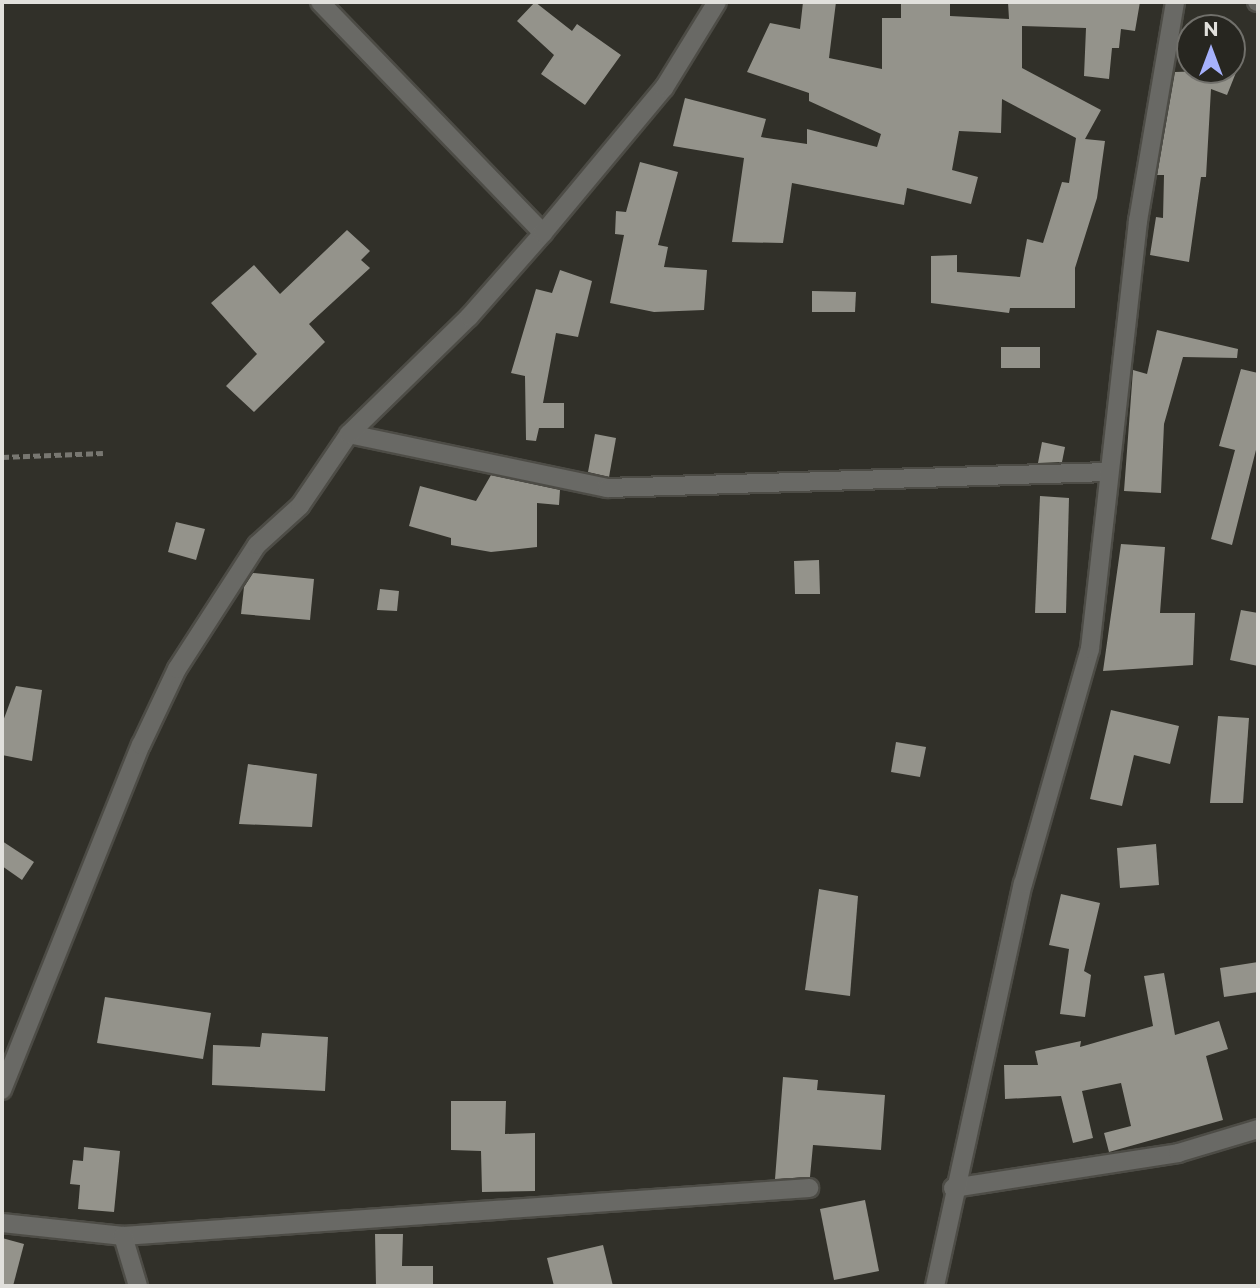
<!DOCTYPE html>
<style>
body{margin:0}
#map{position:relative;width:1260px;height:1288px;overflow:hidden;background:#313029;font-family:Montserrat,sans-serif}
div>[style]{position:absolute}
.building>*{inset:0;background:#94938b}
.path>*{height:4.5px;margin-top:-2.25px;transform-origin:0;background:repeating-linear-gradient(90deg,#787771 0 7px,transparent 0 10.5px)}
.roads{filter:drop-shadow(2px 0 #4d4c46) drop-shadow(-2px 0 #4d4c46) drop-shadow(0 2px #4d4c46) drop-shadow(0 -2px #4d4c46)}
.minor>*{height:18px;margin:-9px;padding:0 9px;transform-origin:9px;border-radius:9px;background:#696965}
span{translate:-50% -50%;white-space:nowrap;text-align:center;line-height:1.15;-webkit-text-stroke:7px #272620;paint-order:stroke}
.frame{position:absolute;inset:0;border:4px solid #e1e0dc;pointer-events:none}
.north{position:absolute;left:1176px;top:14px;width:70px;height:70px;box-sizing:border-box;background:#272620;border:2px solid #71706b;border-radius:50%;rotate:0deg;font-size:19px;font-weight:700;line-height:28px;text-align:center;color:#e1e0dc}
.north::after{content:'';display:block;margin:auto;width:24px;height:32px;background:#a6b1fc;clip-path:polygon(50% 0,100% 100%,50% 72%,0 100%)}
</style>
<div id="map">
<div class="building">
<div style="clip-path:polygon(535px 2px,572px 31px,577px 24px,621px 55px,585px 105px,541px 74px,554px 55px,517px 21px)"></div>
<div style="clip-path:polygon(803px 2px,836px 2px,829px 58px,882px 69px,882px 18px,901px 18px,901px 2px,950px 2px,950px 16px,1009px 19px,1008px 2px,1140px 2px,1135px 31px,1121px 29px,1119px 48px,1112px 48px,1109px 79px,1084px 76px,1086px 28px,1022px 26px,1022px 68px,1101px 110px,1085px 139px,1105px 141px,1097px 198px,1075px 268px,1075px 308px,1010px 308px,1009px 313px,931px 303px,931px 256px,957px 255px,957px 272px,1020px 277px,1027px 239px,1043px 243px,1062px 182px,1069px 183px,1076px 138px,1002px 99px,1001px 133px,959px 131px,952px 170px,978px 177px,971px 204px,907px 188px,904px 205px,792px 183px,783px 243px,732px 242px,744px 158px,673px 146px,685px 98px,766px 119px,761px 137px,807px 144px,807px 129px,877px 147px,881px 134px,809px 101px,809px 93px,747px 72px,770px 23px,800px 29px)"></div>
<div style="clip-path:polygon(1237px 70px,1227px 95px,1211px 89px,1206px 177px,1201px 177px,1189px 262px,1150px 255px,1156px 217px,1163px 218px,1164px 175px,1157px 175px,1175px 72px)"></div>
<div style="clip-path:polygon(640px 162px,678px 172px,658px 245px,668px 247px,664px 267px,707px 270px,704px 310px,654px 312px,610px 303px,624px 235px,615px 234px,616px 211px,626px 212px)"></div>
<div style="clip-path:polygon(347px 230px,370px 251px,361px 260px,370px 268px,309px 324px,325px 342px,254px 412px,226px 386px,257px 354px,211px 303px,254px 265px,280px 294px)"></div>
<div style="clip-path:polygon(560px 270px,592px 281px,578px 337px,556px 333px,543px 403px,564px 403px,564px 428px,539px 428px,536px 441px,526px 440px,525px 376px,511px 373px,536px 289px,552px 293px)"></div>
<div style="clip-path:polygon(812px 291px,856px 292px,855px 312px,812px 312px)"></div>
<div style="clip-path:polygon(1157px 330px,1238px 349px,1237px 358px,1183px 357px,1164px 424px,1161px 493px,1124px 491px,1133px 370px,1147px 374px)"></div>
<div style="clip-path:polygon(1001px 347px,1040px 347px,1040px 368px,1001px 368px)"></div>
<div style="clip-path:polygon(1241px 369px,1258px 373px,1258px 442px,1232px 545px,1211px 539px,1235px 450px,1219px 446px)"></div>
<div style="clip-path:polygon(595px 434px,616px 438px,609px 477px,588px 472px)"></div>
<div style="clip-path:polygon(1042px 442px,1065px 447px,1062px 462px,1038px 463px)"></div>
<div style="clip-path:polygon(491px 475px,560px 490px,559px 505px,537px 503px,537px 547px,491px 552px,451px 545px,451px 538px,409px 526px,420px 486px,476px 501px)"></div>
<div style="clip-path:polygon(1040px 496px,1069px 498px,1066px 613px,1035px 613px)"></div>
<div style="clip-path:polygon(176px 522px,205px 529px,196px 560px,168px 552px)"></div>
<div style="clip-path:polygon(1121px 544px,1165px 547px,1160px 613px,1195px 613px,1193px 665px,1103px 671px)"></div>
<div style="clip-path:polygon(819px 560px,820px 594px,795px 594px,794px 561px)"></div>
<div style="clip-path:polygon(253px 573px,314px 579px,310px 620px,241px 614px,244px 587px)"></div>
<div style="clip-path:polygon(380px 589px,399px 591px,397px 611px,377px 610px)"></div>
<div style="clip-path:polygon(1241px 610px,1258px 613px,1258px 666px,1230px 660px)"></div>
<div style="clip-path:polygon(16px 686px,42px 690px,32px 761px,2px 755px,2px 724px)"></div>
<div style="clip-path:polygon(1111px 710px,1179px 726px,1170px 764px,1134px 755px,1122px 806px,1090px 799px)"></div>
<div style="clip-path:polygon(1218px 716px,1249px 718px,1243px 803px,1210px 803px)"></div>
<div style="clip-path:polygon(896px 742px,926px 747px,920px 777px,891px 772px)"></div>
<div style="clip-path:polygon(248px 764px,317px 774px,312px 827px,239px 824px)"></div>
<div style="clip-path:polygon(2px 841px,34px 862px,22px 880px,2px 866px)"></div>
<div style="clip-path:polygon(1156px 844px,1159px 885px,1120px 888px,1117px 848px)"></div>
<div style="clip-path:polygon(819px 889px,858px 896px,850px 996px,805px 990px)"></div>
<div style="clip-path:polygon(1061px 894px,1100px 903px,1084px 971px,1091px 975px,1085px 1017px,1060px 1014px,1069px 949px,1049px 945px)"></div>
<div style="clip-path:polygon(1258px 962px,1258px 992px,1224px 997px,1220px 968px)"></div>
<div style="clip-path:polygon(1164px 973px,1175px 1035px,1219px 1021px,1228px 1049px,1206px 1056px,1223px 1120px,1109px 1152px,1104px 1133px,1131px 1126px,1121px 1083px,1082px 1091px,1093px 1138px,1073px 1143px,1061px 1096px,1005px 1099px,1004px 1065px,1038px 1065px,1035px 1051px,1081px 1041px,1080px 1047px,1153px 1026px,1144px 976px)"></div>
<div style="clip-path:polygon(105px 997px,211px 1013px,203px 1059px,97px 1043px)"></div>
<div style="clip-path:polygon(262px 1033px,328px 1037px,325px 1091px,212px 1085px,213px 1045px,260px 1047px)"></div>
<div style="clip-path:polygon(783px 1077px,818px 1080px,817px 1090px,885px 1095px,881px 1150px,813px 1145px,810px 1177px,775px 1179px)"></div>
<div style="clip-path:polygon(451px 1101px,506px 1101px,505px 1134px,535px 1133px,535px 1191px,482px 1192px,481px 1151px,451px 1150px)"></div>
<div style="clip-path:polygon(84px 1147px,120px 1151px,114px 1212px,78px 1209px,80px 1185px,70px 1184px,73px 1160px,83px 1161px)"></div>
<div style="clip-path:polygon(865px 1200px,879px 1271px,834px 1280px,820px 1209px)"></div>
<div style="clip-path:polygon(375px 1234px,403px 1234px,402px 1266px,433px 1266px,433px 1286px,376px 1286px)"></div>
<div style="clip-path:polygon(2px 1238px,24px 1244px,13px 1286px,2px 1286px)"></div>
<div style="clip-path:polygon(603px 1245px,613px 1286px,554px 1286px,547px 1258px)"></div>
</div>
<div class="path">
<div style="left:2px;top:457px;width:101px;rotate:-2.3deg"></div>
</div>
<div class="roads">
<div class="minor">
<div style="left:320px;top:2px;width:321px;rotate:46deg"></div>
<div style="left:1257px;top:2px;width:1px"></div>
<div style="left:349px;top:434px;width:264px;rotate:11.8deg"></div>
<div style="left:607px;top:488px;width:501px;rotate:-1.83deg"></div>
<div style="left:2px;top:1090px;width:372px;rotate:-68.1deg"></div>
<div style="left:141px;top:745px;width:84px;rotate:-64.7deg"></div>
<div style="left:177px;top:669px;width:148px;rotate:-57.2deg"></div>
<div style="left:257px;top:545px;width:58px;rotate:-42.2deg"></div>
<div style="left:300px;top:506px;width:87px;rotate:-55.8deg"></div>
<div style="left:349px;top:434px;width:168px;rotate:-44.3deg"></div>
<div style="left:469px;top:317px;width:112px;rotate:-48.6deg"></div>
<div style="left:543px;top:233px;width:189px;rotate:-50.2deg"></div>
<div style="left:664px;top:88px;width:101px;rotate:-58.4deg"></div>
<div style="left:953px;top:1188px;width:228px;rotate:-8.8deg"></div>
<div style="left:1178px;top:1153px;width:84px;rotate:-16.7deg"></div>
<div style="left:2px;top:1223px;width:122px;rotate:6.1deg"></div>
<div style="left:123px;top:1236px;width:688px;rotate:-4deg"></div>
<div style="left:123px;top:1236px;width:52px;rotate:73.3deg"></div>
<div style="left:935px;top:1286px;width:412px;rotate:-77.7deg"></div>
<div style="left:1023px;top:884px;width:244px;rotate:-74.1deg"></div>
<div style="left:1090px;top:649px;width:431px;rotate:-83.6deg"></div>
<div style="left:1138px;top:221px;width:222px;rotate:-80.4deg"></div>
</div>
</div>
<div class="frame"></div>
<div class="north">N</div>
</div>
